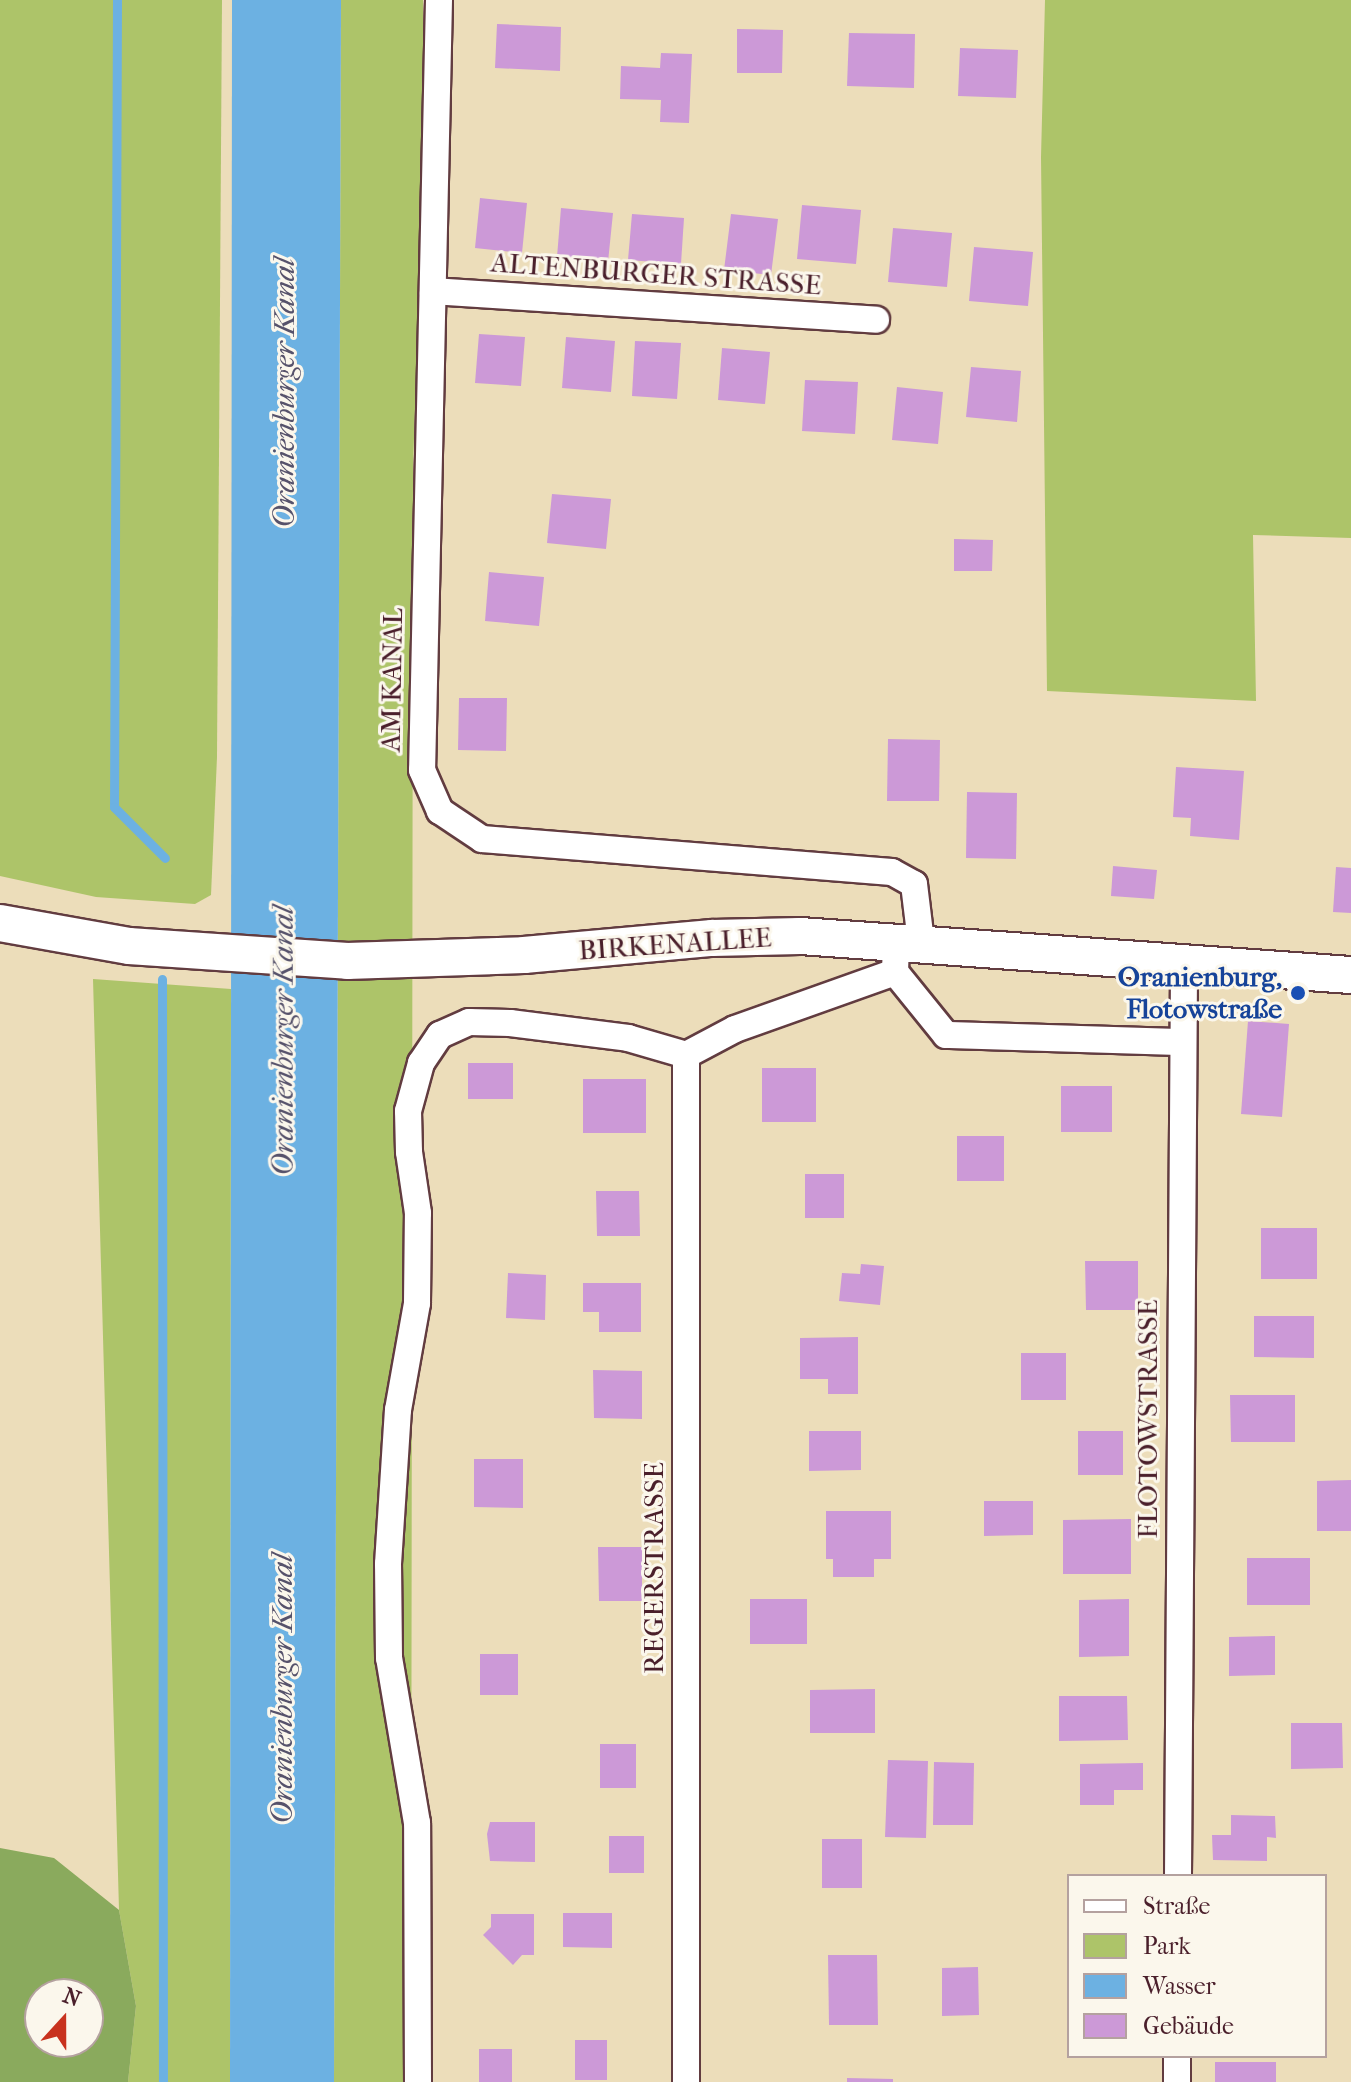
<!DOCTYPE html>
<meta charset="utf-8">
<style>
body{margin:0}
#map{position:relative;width:1351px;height:2082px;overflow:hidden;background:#ecddba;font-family:"IM FELL French Canon",serif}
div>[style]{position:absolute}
.green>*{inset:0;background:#adc469}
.forest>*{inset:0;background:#8aaa5d}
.water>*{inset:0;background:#6cb1e2}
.stream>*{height:9px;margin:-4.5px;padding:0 4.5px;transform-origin:4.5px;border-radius:4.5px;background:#6cb1e2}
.building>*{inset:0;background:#cc99d7}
.roads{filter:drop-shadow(2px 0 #623c40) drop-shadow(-2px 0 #623c40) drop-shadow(0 2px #623c40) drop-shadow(0 -2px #623c40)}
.street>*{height:26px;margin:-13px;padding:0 13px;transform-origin:13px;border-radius:13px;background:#fff}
.secondary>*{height:36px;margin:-18px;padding:0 18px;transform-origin:18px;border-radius:18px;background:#fff}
.dots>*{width:22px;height:22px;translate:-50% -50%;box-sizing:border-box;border:4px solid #fbf7ec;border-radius:50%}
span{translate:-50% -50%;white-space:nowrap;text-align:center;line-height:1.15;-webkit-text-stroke:6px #fbf7ec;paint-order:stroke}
.street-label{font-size:28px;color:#4a1f2b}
.transit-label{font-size:28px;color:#164399;font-weight:700}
.right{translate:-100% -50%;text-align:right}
.water-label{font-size:30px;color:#56526b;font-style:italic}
.legend{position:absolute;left:1067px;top:1874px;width:260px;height:184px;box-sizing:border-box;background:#fbf7ec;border:2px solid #b4a19f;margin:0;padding:10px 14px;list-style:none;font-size:24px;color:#4a1f2b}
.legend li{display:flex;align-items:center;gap:16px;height:40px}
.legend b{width:40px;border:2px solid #b4a19f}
.north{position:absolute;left:24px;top:1978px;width:80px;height:80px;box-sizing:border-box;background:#fbf7ec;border:2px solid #b4a19f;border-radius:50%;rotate:21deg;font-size:22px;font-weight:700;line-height:32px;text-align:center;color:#4a1f2b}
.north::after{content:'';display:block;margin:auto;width:28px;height:36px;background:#c8321e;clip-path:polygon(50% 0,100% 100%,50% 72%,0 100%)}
</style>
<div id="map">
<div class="green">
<div style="clip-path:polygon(0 0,222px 0,217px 757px,211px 895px,195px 904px,96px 897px,0 876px)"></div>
<div style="clip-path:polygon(341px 0,423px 0,424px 127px,413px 469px,411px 2082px,334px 2082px)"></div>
<div style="clip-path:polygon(1045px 0,1351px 0,1351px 538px,1253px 535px,1256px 701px,1047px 691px,1041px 157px)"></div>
<div style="clip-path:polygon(93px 979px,231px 989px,230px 2082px,128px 2082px,136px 2006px,119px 1910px)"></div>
</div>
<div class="forest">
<div style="clip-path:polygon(evenodd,0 1848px,54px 1858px,119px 1910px,136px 2006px,128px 2082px,0 2082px,0 1848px,40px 1994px,88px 1994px,88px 2042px,40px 2042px,40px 1994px)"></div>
</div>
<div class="water">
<div style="clip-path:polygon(232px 0,341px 0,334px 2082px,230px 2082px)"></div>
</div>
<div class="stream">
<div style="left:117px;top:0;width:807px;rotate:90.21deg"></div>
<div style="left:114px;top:807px;width:72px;rotate:45deg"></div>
<div style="left:162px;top:979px;width:1103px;rotate:89.95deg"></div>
</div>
<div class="building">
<div style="clip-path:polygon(497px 24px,561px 27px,560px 71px,495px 68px)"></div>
<div style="clip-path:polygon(737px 29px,783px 30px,782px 73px,737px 73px)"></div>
<div style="clip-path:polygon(849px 33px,915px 34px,914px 88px,847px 86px)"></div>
<div style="clip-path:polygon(960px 48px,1018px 50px,1016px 98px,958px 96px)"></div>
<div style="clip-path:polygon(661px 53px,692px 54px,689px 123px,660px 122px,661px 100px,620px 99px,621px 66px,660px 68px)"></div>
<div style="clip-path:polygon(480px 198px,527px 203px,522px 253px,475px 248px)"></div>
<div style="clip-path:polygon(802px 205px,861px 210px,856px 264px,797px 259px)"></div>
<div style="clip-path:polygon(561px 208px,613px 213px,608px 262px,557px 257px)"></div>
<div style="clip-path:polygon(632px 214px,684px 218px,681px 264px,628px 260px)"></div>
<div style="clip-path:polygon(731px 214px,778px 219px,771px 275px,724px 270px)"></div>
<div style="clip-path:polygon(893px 228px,952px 233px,947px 287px,888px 282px)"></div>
<div style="clip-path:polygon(974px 247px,1033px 252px,1028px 306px,969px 301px)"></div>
<div style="clip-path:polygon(479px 334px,525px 337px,521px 386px,475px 383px)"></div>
<div style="clip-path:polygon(566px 337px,615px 341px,611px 392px,562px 388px)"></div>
<div style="clip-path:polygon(635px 341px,681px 343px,677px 399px,632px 396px)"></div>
<div style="clip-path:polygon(722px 348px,770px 352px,765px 404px,718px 400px)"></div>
<div style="clip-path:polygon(971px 367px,1021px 371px,1017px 422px,966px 417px)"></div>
<div style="clip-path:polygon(805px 380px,858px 382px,855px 434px,802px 431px)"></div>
<div style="clip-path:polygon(897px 387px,943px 392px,938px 444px,892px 440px)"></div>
<div style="clip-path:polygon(552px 494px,611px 499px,606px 549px,547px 543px)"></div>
<div style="clip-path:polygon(954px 539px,993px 540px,992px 571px,954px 571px)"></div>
<div style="clip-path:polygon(489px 572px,544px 577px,539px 626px,485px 621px)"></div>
<div style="clip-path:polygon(459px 698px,507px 698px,506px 751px,458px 750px)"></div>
<div style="clip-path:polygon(888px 739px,940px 740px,939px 801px,887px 801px)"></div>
<div style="clip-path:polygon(1176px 767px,1244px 771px,1239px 840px,1190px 836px,1191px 818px,1173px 817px)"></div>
<div style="clip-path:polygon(967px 792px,1017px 793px,1016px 859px,966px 858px)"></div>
<div style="clip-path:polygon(1113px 866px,1157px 870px,1154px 899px,1111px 896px)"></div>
<div style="clip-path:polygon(1336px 867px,1351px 868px,1351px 913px,1333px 912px)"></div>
<div style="clip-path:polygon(1248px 1021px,1289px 1024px,1282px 1117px,1241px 1114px)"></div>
<div style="clip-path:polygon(468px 1063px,513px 1063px,513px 1099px,468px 1099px)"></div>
<div style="clip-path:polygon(762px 1068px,816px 1068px,816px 1122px,762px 1122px)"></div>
<div style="clip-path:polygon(583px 1079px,646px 1079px,646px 1133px,583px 1133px)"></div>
<div style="clip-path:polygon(1061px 1086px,1112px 1086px,1112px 1132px,1061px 1132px)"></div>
<div style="clip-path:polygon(957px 1136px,1004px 1136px,1004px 1181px,957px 1181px)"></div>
<div style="clip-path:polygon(805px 1174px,844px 1174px,844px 1218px,805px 1218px)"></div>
<div style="clip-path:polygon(596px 1191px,639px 1191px,640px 1236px,597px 1236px)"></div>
<div style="clip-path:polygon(1261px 1228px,1317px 1228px,1317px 1279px,1261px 1279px)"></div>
<div style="clip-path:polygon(1085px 1261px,1138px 1261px,1138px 1310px,1086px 1310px)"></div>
<div style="clip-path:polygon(861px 1264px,884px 1266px,880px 1305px,839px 1301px,842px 1273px,860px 1274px)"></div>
<div style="clip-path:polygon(508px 1273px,546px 1275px,545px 1320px,506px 1318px)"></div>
<div style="clip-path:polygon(583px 1283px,641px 1283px,641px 1332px,599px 1332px,599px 1312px,583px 1312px)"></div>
<div style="clip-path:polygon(1254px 1316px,1314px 1316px,1314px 1358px,1254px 1357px)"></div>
<div style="clip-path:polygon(858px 1337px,858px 1394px,828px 1394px,828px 1379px,800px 1379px,800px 1338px)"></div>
<div style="clip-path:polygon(1021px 1353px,1066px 1353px,1066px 1400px,1021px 1400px)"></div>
<div style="clip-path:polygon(593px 1370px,642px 1371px,642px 1419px,594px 1418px)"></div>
<div style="clip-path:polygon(1230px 1395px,1295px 1395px,1295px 1442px,1231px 1442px)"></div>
<div style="clip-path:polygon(809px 1431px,861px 1431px,861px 1470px,809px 1471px)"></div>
<div style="clip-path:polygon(1078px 1431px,1123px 1431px,1123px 1475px,1078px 1475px)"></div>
<div style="clip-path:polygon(474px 1459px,523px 1459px,523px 1508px,474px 1507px)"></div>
<div style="clip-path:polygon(1351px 1480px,1351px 1531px,1317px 1531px,1317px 1481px)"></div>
<div style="clip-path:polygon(984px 1501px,1033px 1501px,1033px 1535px,984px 1536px)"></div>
<div style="clip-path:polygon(826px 1511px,891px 1511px,891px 1559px,874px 1559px,874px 1577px,833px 1577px,833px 1559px,826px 1559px)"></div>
<div style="clip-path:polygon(1131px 1519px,1131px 1574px,1063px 1574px,1063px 1520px)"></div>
<div style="clip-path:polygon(598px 1547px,642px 1547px,642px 1601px,599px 1601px)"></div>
<div style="clip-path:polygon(1247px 1558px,1310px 1558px,1310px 1605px,1247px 1605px)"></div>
<div style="clip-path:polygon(750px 1599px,807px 1599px,807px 1644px,750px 1644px)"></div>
<div style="clip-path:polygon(1129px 1599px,1129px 1656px,1079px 1657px,1079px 1600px)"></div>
<div style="clip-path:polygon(1275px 1636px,1275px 1675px,1229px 1676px,1229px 1637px)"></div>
<div style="clip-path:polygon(480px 1654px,518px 1654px,518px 1695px,480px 1695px)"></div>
<div style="clip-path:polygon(875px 1689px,875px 1733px,810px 1733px,810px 1690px)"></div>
<div style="clip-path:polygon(1059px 1696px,1127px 1696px,1128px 1740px,1059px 1741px)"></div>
<div style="clip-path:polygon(1291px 1723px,1342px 1723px,1343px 1768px,1291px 1769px)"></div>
<div style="clip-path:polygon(600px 1744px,636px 1744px,636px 1788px,600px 1788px)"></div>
<div style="clip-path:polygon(888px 1760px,928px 1761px,926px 1838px,885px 1837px)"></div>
<div style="clip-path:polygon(934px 1762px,974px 1763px,973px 1825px,933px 1825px)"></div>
<div style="clip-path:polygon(1143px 1763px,1143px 1790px,1114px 1790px,1114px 1805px,1080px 1805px,1080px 1764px)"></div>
<div style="clip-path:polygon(1231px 1815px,1275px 1816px,1276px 1838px,1267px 1837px,1267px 1861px,1213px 1860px,1212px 1835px,1231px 1835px)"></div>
<div style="clip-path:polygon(490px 1822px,535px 1822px,535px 1862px,490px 1861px,487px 1834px)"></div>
<div style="clip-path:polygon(609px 1836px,644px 1836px,644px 1873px,609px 1873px)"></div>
<div style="clip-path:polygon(822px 1839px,862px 1839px,862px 1888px,822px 1888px)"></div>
<div style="clip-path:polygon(563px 1913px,612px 1913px,612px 1948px,563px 1947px)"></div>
<div style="clip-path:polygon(491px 1914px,534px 1914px,534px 1955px,522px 1955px,513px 1965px,483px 1935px,491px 1927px)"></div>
<div style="clip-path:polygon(828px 1955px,877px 1955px,878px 2025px,829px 2025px)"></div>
<div style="clip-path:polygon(978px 1967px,979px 2015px,942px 2016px,942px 1968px)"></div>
<div style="clip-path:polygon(575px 2040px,607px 2040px,607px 2080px,575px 2080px)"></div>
<div style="clip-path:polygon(479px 2049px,512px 2049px,512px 2082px,479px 2082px)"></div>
<div style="clip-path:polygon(1215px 2062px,1276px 2062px,1276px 2082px,1215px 2082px)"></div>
<div style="clip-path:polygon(847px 2078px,893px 2079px,893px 2082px,847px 2082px)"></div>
</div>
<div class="roads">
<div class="street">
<div style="left:439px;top:0;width:770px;rotate:91.26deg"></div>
<div style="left:422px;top:770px;width:45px;rotate:66.3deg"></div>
<div style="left:440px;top:811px;width:50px;rotate:33.7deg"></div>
<div style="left:482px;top:839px;width:411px;rotate:4.6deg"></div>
<div style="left:892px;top:872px;width:25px;rotate:29deg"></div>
<div style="left:914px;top:884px;width:58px;rotate:83.1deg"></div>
<div style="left:433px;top:291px;width:444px;rotate:3.7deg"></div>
<div style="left:895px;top:972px;width:81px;rotate:51deg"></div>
<div style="left:946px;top:1035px;width:236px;rotate:1.7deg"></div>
<div style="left:1178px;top:1876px;width:913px;rotate:-89.62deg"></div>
<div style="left:418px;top:2082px;width:259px;rotate:-90.2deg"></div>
<div style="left:417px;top:1823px;width:167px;rotate:-99.6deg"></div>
<div style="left:389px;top:1658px;width:94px;rotate:-90.6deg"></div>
<div style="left:388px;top:1564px;width:154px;rotate:-86.3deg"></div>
<div style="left:398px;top:1410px;width:109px;rotate:-79.9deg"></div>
<div style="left:417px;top:1303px;width:90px;rotate:-89.4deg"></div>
<div style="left:418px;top:1213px;width:62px;rotate:-98.4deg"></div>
<div style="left:409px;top:1152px;width:41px;rotate:-91.4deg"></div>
<div style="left:408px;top:1111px;width:50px;rotate:-74.8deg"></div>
<div style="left:421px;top:1063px;width:34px;rotate:-56deg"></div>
<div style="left:440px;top:1035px;width:32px;rotate:-24deg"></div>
<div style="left:469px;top:1022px;width:41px;rotate:1.4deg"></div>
<div style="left:510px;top:1023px;width:119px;rotate:7.2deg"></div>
<div style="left:628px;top:1038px;width:60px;rotate:16.3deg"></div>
<div style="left:686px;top:1055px;width:55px;rotate:-28deg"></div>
<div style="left:735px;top:1029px;width:170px;rotate:-19.6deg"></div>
<div style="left:895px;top:972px;width:31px;rotate:-88deg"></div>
<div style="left:686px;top:2082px;width:1027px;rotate:-90deg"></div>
<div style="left:1177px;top:2082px;width:26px;rotate:-90deg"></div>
</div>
<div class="secondary">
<div style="left:0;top:923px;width:131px;rotate:10.1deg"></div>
<div style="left:129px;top:946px;width:219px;rotate:3.9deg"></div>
<div style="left:347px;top:961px;width:177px;rotate:-1.9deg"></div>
<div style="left:524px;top:955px;width:189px;rotate:-5.2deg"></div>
<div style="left:712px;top:938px;width:88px;rotate:-1.3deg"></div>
<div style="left:800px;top:936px;width:552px;rotate:4.05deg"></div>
</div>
</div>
<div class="dots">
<div style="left:1298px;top:993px;background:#1a4fb4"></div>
</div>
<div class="street-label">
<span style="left:656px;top:274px;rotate:4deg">ALTENBURGER STRASSE</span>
<span style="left:392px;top:680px;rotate:-89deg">AM KANAL</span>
<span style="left:675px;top:944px;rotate:-4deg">BIRKENALLEE</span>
<span style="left:1148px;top:1419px;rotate:-90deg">FLOTOWSTRASSE</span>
<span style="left:654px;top:1568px;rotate:-90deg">REGERSTRASSE</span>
</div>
<div class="transit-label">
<span class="right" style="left:1282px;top:993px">Oranienburg,<br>Flotowstraße</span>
</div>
<div class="water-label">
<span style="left:285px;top:393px;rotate:-90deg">Oranienburger Kanal</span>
<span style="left:284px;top:1041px;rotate:-90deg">Oranienburger Kanal</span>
<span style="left:283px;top:1689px;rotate:-90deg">Oranienburger Kanal</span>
</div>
<ul class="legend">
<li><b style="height:10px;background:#fff"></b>Straße</li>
<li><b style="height:22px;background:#adc469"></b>Park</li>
<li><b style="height:22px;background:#6cb1e2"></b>Wasser</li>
<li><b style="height:22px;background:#cc99d7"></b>Gebäude</li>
</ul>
<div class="north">N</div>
</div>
